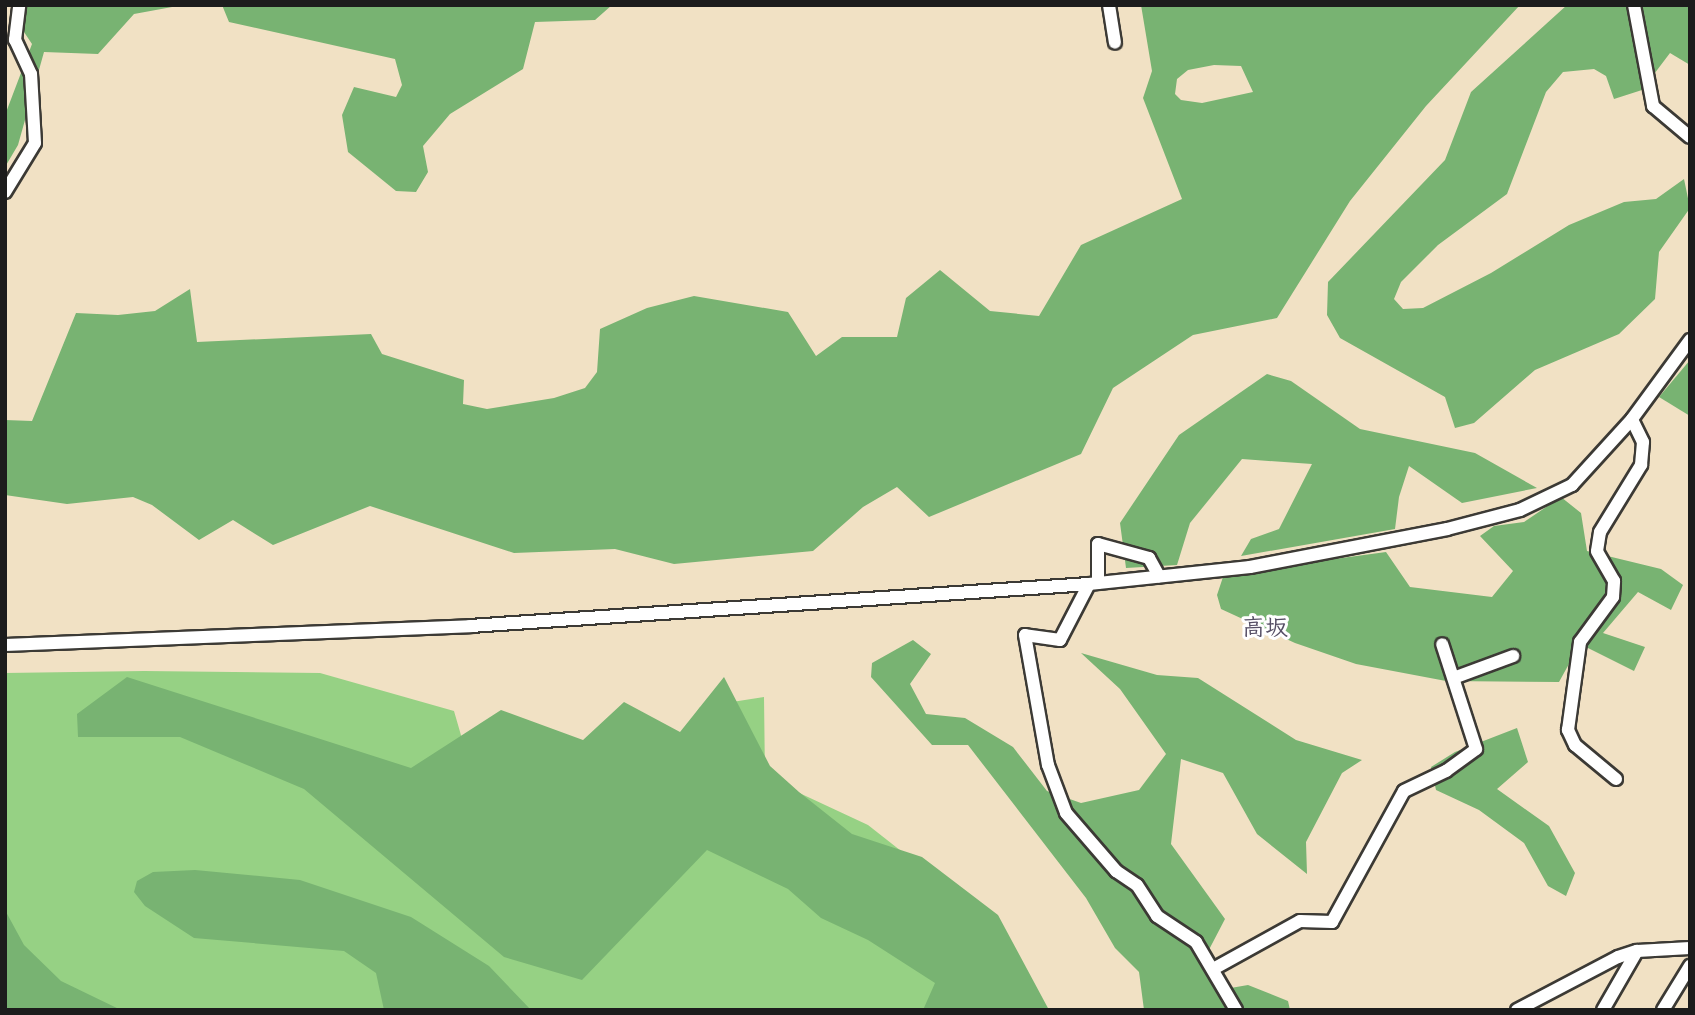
<!DOCTYPE html>
<meta charset="utf-8">
<style>
body{margin:0}
#map{position:relative;width:1695px;height:1015px;overflow:hidden;background:#f1e1c4;font-family:"Architects Daughter","Klee One",sans-serif}
div>[style]{position:absolute}
.green>*{inset:0;background:#96d184}
.forest>*{inset:0;background:#78b372}
.roads{filter:drop-shadow(2px 0 #3c3a35) drop-shadow(-2px 0 #3c3a35) drop-shadow(0 2px #3c3a35) drop-shadow(0 -2px #3c3a35)}
.minor>*{height:12px;margin:-6px;padding:0 6px;transform-origin:6px;border-radius:6px;background:#fff}
span{translate:-50% -50%;white-space:nowrap;text-align:center;line-height:1.15;-webkit-text-stroke:6px #fff;paint-order:stroke}
.quarter-label{font-size:23px;color:#554e64;font-weight:700}
.frame{position:absolute;inset:0;border:7px solid #1c1c1c;pointer-events:none}
</style>
<div id="map">
<div class="green">
<div style="clip-path:polygon(144px 671px,320px 673px,454px 711px,467px 756px,659px 767px,700px 707px,764px 697px,765px 777px,868px 825px,994px 924px,1046px 1010px,5px 1010px,5px 673px)"></div>
</div>
<div class="forest">
<div style="clip-path:polygon(22px 5px,183px 5px,134px 14px,98px 54px,44px 52px,18px 145px,5px 167px,5px 115px,32px 44px,24px 32px)"></div>
<div style="clip-path:polygon(222px 5px,612px 5px,595px 20px,535px 22px,523px 69px,450px 114px,423px 146px,428px 172px,416px 192px,396px 191px,348px 152px,342px 115px,354px 87px,396px 97px,402px 85px,395px 59px,229px 22px)"></div>
<div style="clip-path:polygon(evenodd,1141px 5px,1520px 5px,1426px 106px,1350px 201px,1277px 318px,1193px 335px,1113px 388px,1081px 454px,929px 517px,897px 487px,863px 507px,813px 551px,674px 564px,615px 549px,514px 553px,370px 506px,273px 545px,233px 520px,199px 540px,152px 505px,133px 497px,67px 504px,5px 495px,5px 420px,32px 421px,76px 313px,118px 315px,155px 311px,190px 289px,197px 342px,371px 334px,382px 354px,464px 380px,463px 404px,487px 409px,554px 398px,585px 388px,597px 372px,600px 329px,647px 308px,694px 296px,788px 312px,816px 356px,842px 337px,897px 337px,906px 298px,940px 270px,990px 311px,1039px 316px,1081px 245px,1182px 199px,1143px 98px,1152px 71px,1141px 5px,1214px 65px,1241px 66px,1253px 92px,1202px 103px,1181px 100px,1175px 94px,1177px 79px,1188px 70px,1214px 65px)"></div>
<div style="clip-path:polygon(1567px 5px,1690px 5px,1690px 65px,1670px 53px,1642px 90px,1614px 99px,1606px 76px,1594px 69px,1563px 72px,1546px 92px,1507px 194px,1438px 245px,1401px 282px,1394px 299px,1403px 309px,1423px 308px,1491px 273px,1569px 225px,1624px 202px,1656px 199px,1684px 179px,1690px 208px,1659px 252px,1655px 299px,1619px 334px,1535px 370px,1474px 423px,1455px 428px,1445px 397px,1340px 338px,1327px 315px,1328px 282px,1445px 160px,1471px 92px)"></div>
<div style="clip-path:polygon(1690px 360px,1690px 416px,1659px 397px)"></div>
<div style="clip-path:polygon(1267px 374px,1291px 381px,1360px 429px,1475px 453px,1537px 488px,1462px 503px,1409px 466px,1399px 497px,1395px 529px,1241px 556px,1251px 539px,1279px 529px,1312px 464px,1242px 459px,1190px 523px,1177px 565px,1126px 568px,1120px 523px,1179px 435px)"></div>
<div style="clip-path:polygon(1561px 497px,1581px 513px,1587px 551px,1661px 569px,1683px 585px,1671px 610px,1638px 592px,1603px 633px,1645px 647px,1634px 671px,1580px 644px,1559px 682px,1446px 681px,1356px 664px,1295px 643px,1221px 609px,1217px 595px,1224px 574px,1386px 552px,1410px 587px,1492px 597px,1513px 571px,1480px 536px,1494px 526px,1524px 522px)"></div>
<div style="clip-path:polygon(913px 640px,931px 654px,910px 684px,926px 714px,965px 718px,1013px 747px,1047px 791px,1081px 803px,1139px 790px,1166px 754px,1120px 689px,1081px 653px,1157px 675px,1198px 678px,1296px 740px,1362px 760px,1342px 773px,1306px 842px,1307px 874px,1257px 834px,1223px 773px,1181px 759px,1171px 844px,1225px 919px,1201px 965px,1219px 990px,1248px 985px,1288px 1001px,1290px 1010px,1144px 1010px,1139px 972px,1115px 948px,1086px 898px,968px 745px,932px 745px,871px 677px,872px 663px)"></div>
<div style="clip-path:polygon(127px 677px,411px 768px,501px 710px,583px 740px,624px 702px,680px 732px,724px 677px,770px 766px,799px 792px,852px 834px,922px 857px,998px 915px,1049px 1010px,923px 1010px,935px 983px,868px 940px,821px 918px,788px 889px,707px 850px,582px 980px,504px 957px,304px 789px,180px 737px,78px 737px,77px 714px)"></div>
<div style="clip-path:polygon(1517px 728px,1528px 762px,1497px 789px,1549px 826px,1575px 873px,1566px 896px,1548px 886px,1524px 843px,1479px 810px,1436px 790px,1431px 767px,1455px 752px)"></div>
<div style="clip-path:polygon(195px 870px,300px 880px,411px 917px,489px 966px,531px 1010px,384px 1010px,376px 973px,344px 951px,194px 938px,145px 906px,134px 892px,137px 881px,153px 872px)"></div>
<div style="clip-path:polygon(5px 910px,24px 945px,61px 981px,121px 1010px,5px 1010px)"></div>
</div>
<div class="roads">
<div class="minor">
<div style="left:1109px;top:5px;width:38px;rotate:81deg"></div>
<div style="left:1634px;top:5px;width:103px;rotate:79.3deg"></div>
<div style="left:1653px;top:106px;width:48px;rotate:40deg"></div>
<div style="left:5px;top:192px;width:57px;rotate:-58.5deg"></div>
<div style="left:35px;top:143px;width:69px;rotate:-93.3deg"></div>
<div style="left:31px;top:74px;width:38px;rotate:-115deg"></div>
<div style="left:15px;top:40px;width:35px;rotate:-83deg"></div>
<div style="left:1098px;top:583px;width:39px;rotate:-90deg"></div>
<div style="left:1098px;top:544px;width:53px;rotate:15.4deg"></div>
<div style="left:1149px;top:558px;width:21px;rotate:61deg"></div>
<div style="left:1089px;top:584px;width:63px;rotate:117.4deg"></div>
<div style="left:1060px;top:640px;width:35px;rotate:-172deg"></div>
<div style="left:1025px;top:635px;width:132px;rotate:80deg"></div>
<div style="left:1048px;top:765px;width:51px;rotate:69.4deg"></div>
<div style="left:1066px;top:813px;width:77px;rotate:49.2deg"></div>
<div style="left:1116px;top:871px;width:25px;rotate:34deg"></div>
<div style="left:1137px;top:885px;width:37px;rotate:57deg"></div>
<div style="left:1157px;top:916px;width:47px;rotate:33.7deg"></div>
<div style="left:1196px;top:942px;width:79px;rotate:59.5deg"></div>
<div style="left:5px;top:645px;width:465px;rotate:-2.3deg"></div>
<div style="left:470px;top:626px;width:620px;rotate:-3.88deg"></div>
<div style="left:1089px;top:584px;width:162px;rotate:-6deg"></div>
<div style="left:1250px;top:567px;width:201px;rotate:-10.9deg"></div>
<div style="left:1447px;top:529px;width:75px;rotate:-14.6deg"></div>
<div style="left:1520px;top:510px;width:58px;rotate:-25.7deg"></div>
<div style="left:1572px;top:485px;width:89px;rotate:-47.7deg"></div>
<div style="left:1632px;top:419px;width:98px;rotate:-53.7deg"></div>
<div style="left:1456px;top:677px;width:61px;rotate:-20.2deg"></div>
<div style="left:1616px;top:779px;width:53px;rotate:-140.3deg"></div>
<div style="left:1575px;top:745px;width:17px;rotate:-115deg"></div>
<div style="left:1568px;top:730px;width:89px;rotate:-82.2deg"></div>
<div style="left:1580px;top:642px;width:56px;rotate:-53.7deg"></div>
<div style="left:1613px;top:597px;width:16px;rotate:-86deg"></div>
<div style="left:1614px;top:581px;width:34px;rotate:-120deg"></div>
<div style="left:1597px;top:551px;width:19px;rotate:-81deg"></div>
<div style="left:1600px;top:532px;width:79px;rotate:-58.5deg"></div>
<div style="left:1641px;top:465px;width:23px;rotate:-85deg"></div>
<div style="left:1643px;top:442px;width:25px;rotate:-116deg"></div>
<div style="left:1215px;top:968px;width:97px;rotate:-28.9deg"></div>
<div style="left:1300px;top:921px;width:32px;rotate:2deg"></div>
<div style="left:1332px;top:922px;width:149px;rotate:-61.2deg"></div>
<div style="left:1404px;top:791px;width:47px;rotate:-25.5deg"></div>
<div style="left:1446px;top:771px;width:37px;rotate:-36deg"></div>
<div style="left:1476px;top:749px;width:110px;rotate:-107.9deg"></div>
<div style="left:1517px;top:1010px;width:114px;rotate:-27.7deg"></div>
<div style="left:1618px;top:957px;width:20px;rotate:-18deg"></div>
<div style="left:1637px;top:951px;width:53px;rotate:-3.2deg"></div>
<div style="left:1603px;top:1010px;width:68px;rotate:-60deg"></div>
<div style="left:1663px;top:1010px;width:52px;rotate:-58.5deg"></div>
</div>
</div>
<div class="quarter-label">
<span style="left:1265px;top:628px">高坂</span>
</div>
<div class="frame"></div>
</div>
